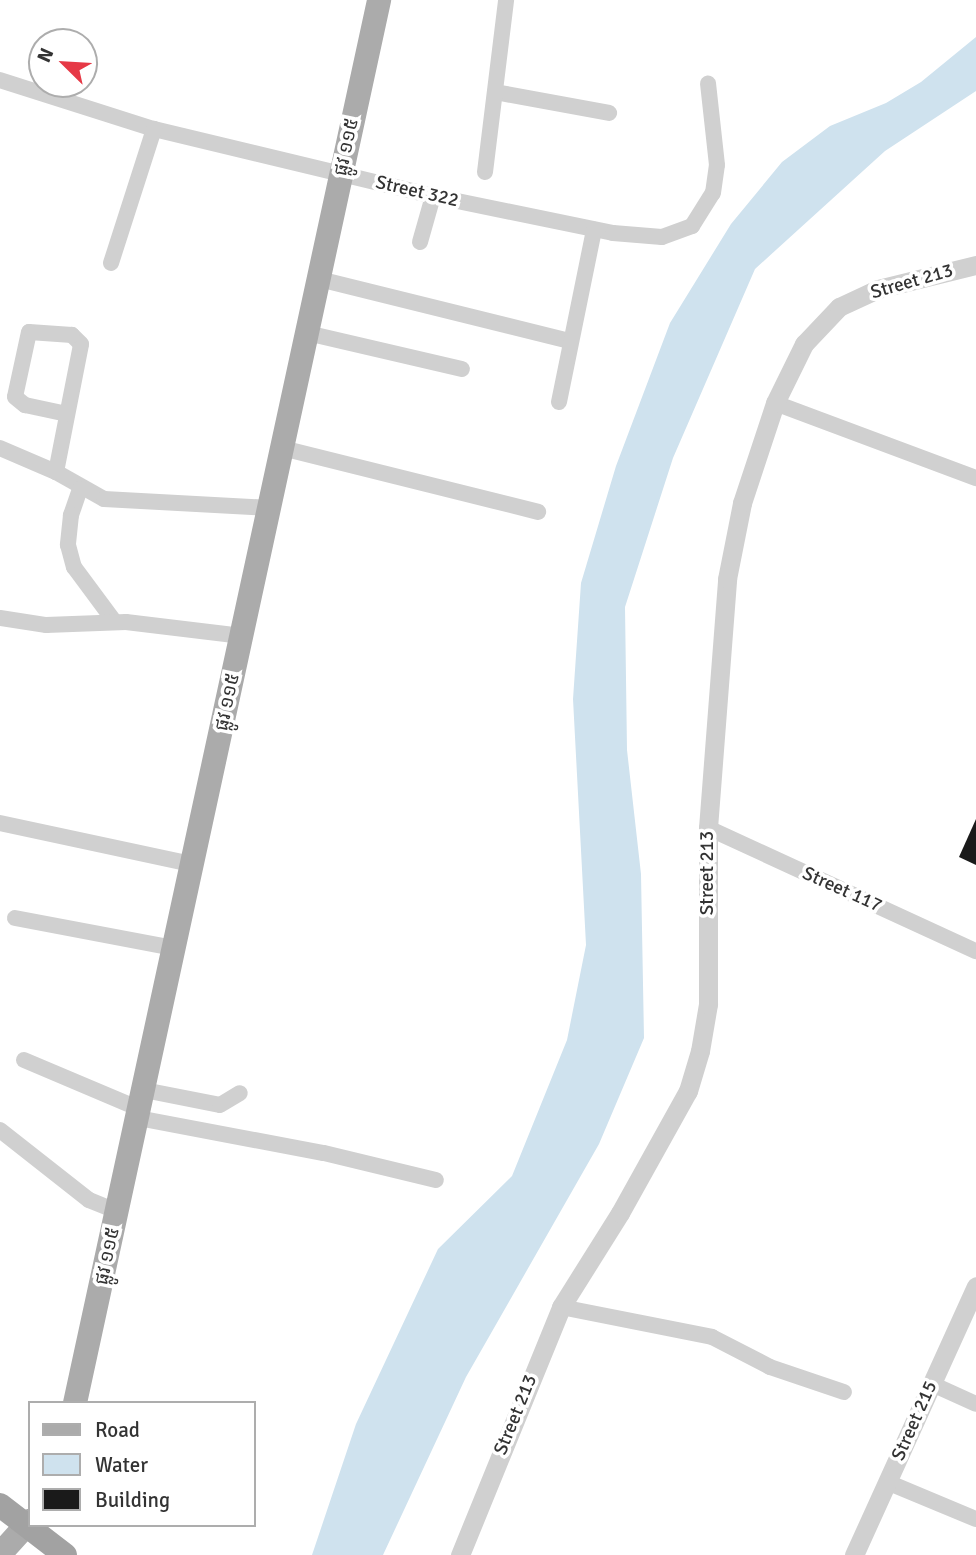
<!DOCTYPE html>
<meta charset="utf-8">
<style>
body{margin:0}
#map{position:relative;width:976px;height:1555px;overflow:hidden;background:#fff;font-family:Signika,"Noto Sans Khmer",sans-serif}
div>[style]{position:absolute}
.water>*{inset:0;background:#cfe2ee}
.building>*{inset:0;background:#1a1a1a}
.minor>*{height:16px;margin:-8px;padding:0 8px;transform-origin:8px;border-radius:8px;background:#d0d0d0}
.tertiary>*{height:19px;margin:-9.5px;padding:0 9.5px;transform-origin:9.5px;border-radius:9.5px;background:#d0d0d0}
.primary>*{height:24px;margin:-12px;padding:0 12px;transform-origin:12px;border-radius:12px;background:#ababab}
.trunk>*{height:24px;margin:-12px;padding:0 12px;transform-origin:12px;border-radius:12px;background:#a2a2a2}
span{translate:-50% -50%;white-space:nowrap;text-align:center;line-height:1.15;-webkit-text-stroke:7px #fff;paint-order:stroke}
.street-label{font-size:19px;color:#333}
.legend{position:absolute;left:28px;top:1401px;width:228px;height:126px;box-sizing:border-box;background:#fff;border:2px solid #adadad;margin:0;padding:9px 12px;list-style:none;font-size:21px;color:#333}
.legend li{display:flex;align-items:center;gap:14px;height:35px}
.legend b{width:35px;border:2px solid #adadad}
.north{position:absolute;left:28px;top:28px;width:70px;height:70px;box-sizing:border-box;background:#fff;border:2px solid #adadad;border-radius:50%;rotate:294deg;font-size:19px;font-weight:700;line-height:28px;text-align:center;color:#333}
.north::after{content:'';display:block;margin:auto;width:24px;height:32px;background:#e63946;clip-path:polygon(50% 0,100% 100%,50% 72%,0 100%)}
</style>
<div id="map">
<div class="water">
<div style="clip-path:polygon(976px 37px,976px 91px,885px 151px,755px 269px,673px 458px,625px 607px,627px 750px,641px 874px,644px 1038px,599px 1144px,466px 1377px,383px 1555px,312px 1555px,356px 1424px,438px 1249px,512px 1176px,567px 1040px,586px 945px,573px 699px,581px 583px,616px 466px,670px 323px,731px 224px,782px 162px,830px 126px,886px 103px,921px 82px)"></div>
</div>
<div class="building">
<div style="clip-path:polygon(976px 819px,976px 865px,959px 857px)"></div>
</div>
<div class="minor">
<div style="left:0;top:80px;width:162px;rotate:17.7deg"></div>
<div style="left:154px;top:129px;width:287px;rotate:13.5deg"></div>
<div style="left:433px;top:196px;width:184px;rotate:11.6deg"></div>
<div style="left:613px;top:233px;width:49px;rotate:4.7deg"></div>
<div style="left:662px;top:237px;width:32px;rotate:-20deg"></div>
<div style="left:692px;top:226px;width:39px;rotate:-58deg"></div>
<div style="left:713px;top:193px;width:28px;rotate:-82deg"></div>
<div style="left:717px;top:165px;width:82px;rotate:-96.3deg"></div>
<div style="left:495px;top:92px;width:116px;rotate:10.4deg"></div>
<div style="left:485px;top:172px;width:173px;rotate:-83deg"></div>
<div style="left:420px;top:242px;width:48px;rotate:-74.2deg"></div>
<div style="left:111px;top:263px;width:141px;rotate:-72.2deg"></div>
<div style="left:319px;top:279px;width:258px;rotate:13.9deg"></div>
<div style="left:307px;top:333px;width:159px;rotate:13.1deg"></div>
<div style="left:559px;top:402px;width:176px;rotate:-78.5deg"></div>
<div style="left:775px;top:403px;width:215px;rotate:20.5deg"></div>
<div style="left:0;top:448px;width:61px;rotate:23.2deg"></div>
<div style="left:56px;top:472px;width:55px;rotate:29.4deg"></div>
<div style="left:104px;top:499px;width:165px;rotate:3.1deg"></div>
<div style="left:282px;top:448px;width:264px;rotate:14deg"></div>
<div style="left:56px;top:472px;width:130px;rotate:-78.9deg"></div>
<div style="left:81px;top:344px;width:13px;rotate:-135deg"></div>
<div style="left:72px;top:335px;width:43px;rotate:-176deg"></div>
<div style="left:29px;top:332px;width:66px;rotate:102.2deg"></div>
<div style="left:15px;top:397px;width:13px;rotate:39deg"></div>
<div style="left:25px;top:405px;width:43px;rotate:12.1deg"></div>
<div style="left:80px;top:489px;width:28px;rotate:109deg"></div>
<div style="left:71px;top:515px;width:30px;rotate:96deg"></div>
<div style="left:68px;top:545px;width:23px;rotate:75deg"></div>
<div style="left:74px;top:567px;width:67px;rotate:53.5deg"></div>
<div style="left:0;top:618px;width:47px;rotate:8.7deg"></div>
<div style="left:46px;top:625px;width:80px;rotate:-2.1deg"></div>
<div style="left:126px;top:622px;width:117px;rotate:6.9deg"></div>
<div style="left:0;top:823px;width:196px;rotate:12.1deg"></div>
<div style="left:708px;top:828px;width:295px;rotate:24.7deg"></div>
<div style="left:15px;top:918px;width:162px;rotate:10.7deg"></div>
<div style="left:24px;top:1060px;width:126px;rotate:22.9deg"></div>
<div style="left:144px;top:1090px;width:77px;rotate:11.2deg"></div>
<div style="left:220px;top:1105px;width:23px;rotate:-31deg"></div>
<div style="left:138px;top:1118px;width:189px;rotate:10.7deg"></div>
<div style="left:324px;top:1153px;width:115px;rotate:13.6deg"></div>
<div style="left:0;top:1130px;width:113px;rotate:38.2deg"></div>
<div style="left:89px;top:1200px;width:31px;rotate:22deg"></div>
<div style="left:561px;top:1307px;width:154px;rotate:11.2deg"></div>
<div style="left:712px;top:1337px;width:65px;rotate:27.3deg"></div>
<div style="left:770px;top:1367px;width:78px;rotate:18.7deg"></div>
<div style="left:932px;top:1384px;width:48px;rotate:24.4deg"></div>
<div style="left:887px;top:1482px;width:96px;rotate:22.6deg"></div>
</div>
<div class="tertiary">
<div style="left:460px;top:1555px;width:268px;rotate:-67.8deg"></div>
<div style="left:561px;top:1307px;width:111px;rotate:-57.9deg"></div>
<div style="left:620px;top:1213px;width:140px;rotate:-60.9deg"></div>
<div style="left:688px;top:1091px;width:42px;rotate:-73.3deg"></div>
<div style="left:700px;top:1051px;width:48px;rotate:-80.3deg"></div>
<div style="left:708px;top:1004px;width:176px;rotate:-90deg"></div>
<div style="left:708px;top:828px;width:250px;rotate:-85.6deg"></div>
<div style="left:727px;top:579px;width:77px;rotate:-78.8deg"></div>
<div style="left:742px;top:503px;width:105px;rotate:-71.7deg"></div>
<div style="left:775px;top:403px;width:66px;rotate:-63.8deg"></div>
<div style="left:804px;top:344px;width:51px;rotate:-46.6deg"></div>
<div style="left:839px;top:307px;width:43px;rotate:-24.8deg"></div>
<div style="left:878px;top:289px;width:101px;rotate:-13.8deg"></div>
<div style="left:854px;top:1555px;width:295px;rotate:-65.6deg"></div>
</div>
<div class="primary">
<div style="left:75px;top:1403px;width:1436px;rotate:-77.77deg"></div>
<div style="left:0;top:1554px;width:45px;rotate:-47.7deg"></div>
</div>
<div class="trunk">
<div style="left:0;top:1505px;width:82px;rotate:37.6deg"></div>
</div>
<div class="street-label">
<span style="left:347px;top:147px;rotate:-78deg">ផ្លូវ ១១៥</span>
<span style="left:417px;top:192px;rotate:13deg">Street 322</span>
<span style="left:912px;top:282px;rotate:-16deg">Street 213</span>
<span style="left:228px;top:702px;rotate:-78deg">ផ្លូវ ១១៥</span>
<span style="left:708px;top:873px;rotate:-90deg">Street 213</span>
<span style="left:842px;top:890px;rotate:24deg">Street 117</span>
<span style="left:108px;top:1256px;rotate:-78deg">ផ្លូវ ១១៥</span>
<span style="left:516px;top:1415px;rotate:-68deg">Street 213</span>
<span style="left:915px;top:1421px;rotate:-66deg">Street 215</span>
</div>
<ul class="legend">
<li><b style="height:9px;background:#ababab"></b>Road</li>
<li><b style="height:19px;background:#cfe2ee"></b>Water</li>
<li><b style="height:19px;background:#1a1a1a"></b>Building</li>
</ul>
<div class="north">N</div>
</div>
